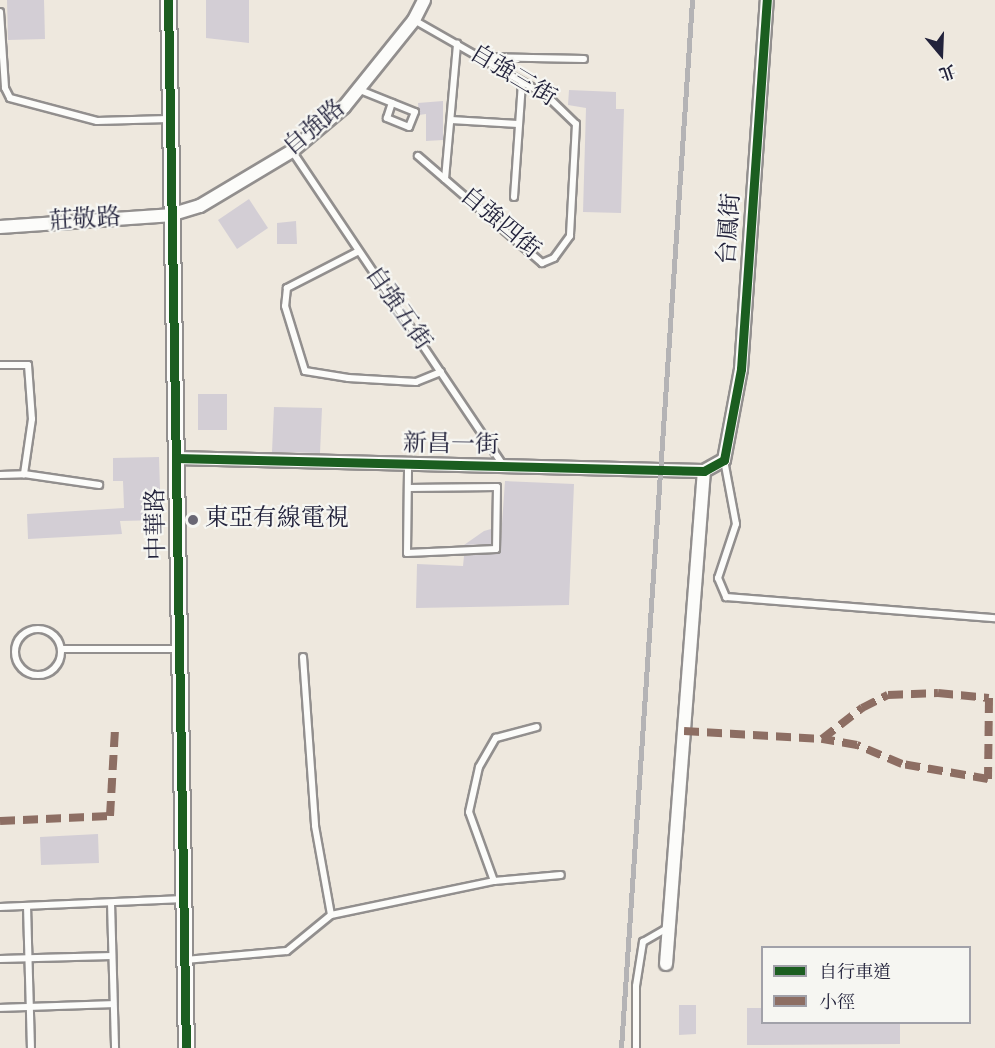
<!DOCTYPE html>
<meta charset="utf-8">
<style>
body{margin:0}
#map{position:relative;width:995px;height:1048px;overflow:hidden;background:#eee8de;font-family:Vollkorn,"Noto Serif TC",serif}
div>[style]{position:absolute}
.building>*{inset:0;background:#d3ced5}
.roads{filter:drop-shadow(2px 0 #928f8e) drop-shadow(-2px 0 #928f8e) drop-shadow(0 2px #928f8e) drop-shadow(0 -2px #928f8e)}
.service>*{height:6px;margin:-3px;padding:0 3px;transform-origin:3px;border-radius:3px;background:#fcfcfa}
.service>.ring{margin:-3px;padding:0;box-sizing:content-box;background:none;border:6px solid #fcfcfa;border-radius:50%}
.minor>*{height:12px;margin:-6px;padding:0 6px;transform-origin:6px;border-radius:6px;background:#fcfcfa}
.tertiary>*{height:15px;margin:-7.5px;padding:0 7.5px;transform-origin:7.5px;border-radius:7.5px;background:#fcfcfa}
.rail>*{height:4.5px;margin:-2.25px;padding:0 2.25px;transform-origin:2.25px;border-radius:2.25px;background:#b4b3b5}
.quiet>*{height:8px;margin-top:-4px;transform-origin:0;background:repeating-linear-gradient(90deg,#8d6e63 0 15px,transparent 0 23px)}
.cycleway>*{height:9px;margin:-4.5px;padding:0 4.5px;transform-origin:4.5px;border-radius:4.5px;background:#1b5e20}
.dots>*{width:16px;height:16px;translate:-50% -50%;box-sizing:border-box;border:3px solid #f6f6f2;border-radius:50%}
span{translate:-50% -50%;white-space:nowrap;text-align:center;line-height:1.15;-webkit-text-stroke:4.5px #f6f6f2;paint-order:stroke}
.street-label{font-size:24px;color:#22223b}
.poi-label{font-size:24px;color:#22223b}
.left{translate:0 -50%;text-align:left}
.legend{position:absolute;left:761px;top:946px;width:210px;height:78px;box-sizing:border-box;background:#f6f6f2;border:2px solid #a1a1a9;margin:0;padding:8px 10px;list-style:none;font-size:18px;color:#22223b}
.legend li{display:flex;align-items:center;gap:12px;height:30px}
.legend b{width:30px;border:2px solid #a1a1a9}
.north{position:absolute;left:911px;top:24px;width:60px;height:60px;-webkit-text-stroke:4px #f6f6f2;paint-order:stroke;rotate:161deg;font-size:16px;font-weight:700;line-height:24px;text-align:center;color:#22223b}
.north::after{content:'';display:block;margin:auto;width:21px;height:27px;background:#22223b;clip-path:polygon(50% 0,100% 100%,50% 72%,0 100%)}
</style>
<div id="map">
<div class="building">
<div style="clip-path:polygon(7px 0,44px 0,45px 39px,8px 40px)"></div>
<div style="clip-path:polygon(206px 0,249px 0,249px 43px,206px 38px)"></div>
<div style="clip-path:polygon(569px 90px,616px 92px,616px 109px,624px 109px,621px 213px,583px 212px,586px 108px,568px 105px)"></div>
<div style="clip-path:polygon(443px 101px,443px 140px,426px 141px,426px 114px,419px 115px,418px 103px)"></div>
<div style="clip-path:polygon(249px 199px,268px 228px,237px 249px,218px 220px)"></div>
<div style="clip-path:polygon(296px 221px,297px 244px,277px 244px,277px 223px)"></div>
<div style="clip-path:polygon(198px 394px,227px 394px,227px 430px,198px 430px)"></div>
<div style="clip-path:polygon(274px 407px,322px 408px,320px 453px,272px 452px)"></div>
<div style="clip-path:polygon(159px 457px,161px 520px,120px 521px,122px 534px,28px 539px,27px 514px,124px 508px,123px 481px,113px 481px,113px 458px)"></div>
<div style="clip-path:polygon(505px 481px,574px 484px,569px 605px,416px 608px,417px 564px,463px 566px,464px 556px,500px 552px)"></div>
<div style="clip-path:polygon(491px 529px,491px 544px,464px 545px,484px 531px)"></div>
<div style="clip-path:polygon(98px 834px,99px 863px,41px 865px,40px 837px)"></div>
<div style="clip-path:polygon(679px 1005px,696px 1005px,696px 1034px,679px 1035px)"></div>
<div style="clip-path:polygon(747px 1008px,762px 1008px,762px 1023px,900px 1023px,900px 1044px,747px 1045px)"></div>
</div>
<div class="roads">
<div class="service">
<div style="left:0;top:12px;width:76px;rotate:86.2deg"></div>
<div style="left:5px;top:88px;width:11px;rotate:63deg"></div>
<div style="left:10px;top:98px;width:90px;rotate:14.8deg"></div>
<div style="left:97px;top:121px;width:71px;rotate:-1.6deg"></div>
<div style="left:414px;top:20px;width:153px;rotate:29.7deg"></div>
<div style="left:547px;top:96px;width:40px;rotate:44deg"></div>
<div style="left:576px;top:124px;width:112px;rotate:93.1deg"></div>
<div style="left:570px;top:236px;width:27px;rotate:126deg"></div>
<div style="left:554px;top:258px;width:13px;rotate:157deg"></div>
<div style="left:542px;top:263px;width:164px;rotate:-139.2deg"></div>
<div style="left:480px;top:57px;width:104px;rotate:1.1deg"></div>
<div style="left:360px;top:90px;width:59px;rotate:21.8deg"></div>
<div style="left:415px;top:112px;width:16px;rotate:112deg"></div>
<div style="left:409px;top:127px;width:24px;rotate:-158deg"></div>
<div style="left:387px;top:118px;width:16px;rotate:-72deg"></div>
<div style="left:451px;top:120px;width:67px;rotate:3.4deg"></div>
<div style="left:292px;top:151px;width:380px;rotate:56.1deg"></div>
<div style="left:445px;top:179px;width:136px;rotate:-84.9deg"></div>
<div style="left:514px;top:197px;width:115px;rotate:-86deg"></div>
<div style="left:357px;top:252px;width:79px;rotate:152.8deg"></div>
<div style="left:287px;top:288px;width:18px;rotate:96deg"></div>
<div style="left:285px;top:306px;width:68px;rotate:72.9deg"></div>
<div style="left:305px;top:371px;width:44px;rotate:9.2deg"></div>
<div style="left:348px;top:378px;width:68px;rotate:3.4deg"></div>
<div style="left:416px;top:382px;width:27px;rotate:-22deg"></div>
<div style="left:0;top:365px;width:28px"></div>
<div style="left:28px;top:365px;width:54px;rotate:85.8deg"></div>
<div style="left:32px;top:419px;width:56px;rotate:98.3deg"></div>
<div style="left:724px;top:460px;width:65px;rotate:79.4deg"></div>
<div style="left:736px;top:524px;width:57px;rotate:108.4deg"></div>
<div style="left:718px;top:578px;width:21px;rotate:67deg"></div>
<div style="left:726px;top:597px;width:270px;rotate:4.5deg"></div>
<div style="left:0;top:475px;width:24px;rotate:-2deg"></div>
<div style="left:24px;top:474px;width:76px;rotate:8.3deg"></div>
<div style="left:408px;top:488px;width:89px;rotate:-0.6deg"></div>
<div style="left:497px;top:487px;width:62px;rotate:90.9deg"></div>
<div style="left:496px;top:549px;width:89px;rotate:177.4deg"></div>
<div style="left:407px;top:553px;width:88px;rotate:-89.3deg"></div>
<div class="ring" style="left:15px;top:629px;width:40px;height:40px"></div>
<div style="left:61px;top:649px;width:119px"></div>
<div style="left:303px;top:657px;width:169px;rotate:85.9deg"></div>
<div style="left:315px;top:826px;width:90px;rotate:79.8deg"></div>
<div style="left:494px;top:881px;width:73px;rotate:-109.9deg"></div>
<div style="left:469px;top:812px;width:46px;rotate:-77.5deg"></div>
<div style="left:479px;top:767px;width:34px;rotate:-60deg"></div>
<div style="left:496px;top:738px;width:42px;rotate:-15deg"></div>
<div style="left:111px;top:903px;width:145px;rotate:88.4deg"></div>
<div style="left:27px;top:906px;width:142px;rotate:88.4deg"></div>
<div style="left:0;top:907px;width:184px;rotate:-2.5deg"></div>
<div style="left:0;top:959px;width:112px;rotate:-1.5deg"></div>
<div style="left:185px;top:960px;width:102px;rotate:-5deg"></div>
<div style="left:287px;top:951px;width:57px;rotate:-39.3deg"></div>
<div style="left:331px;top:915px;width:167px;rotate:-11.8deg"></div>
<div style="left:494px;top:881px;width:67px;rotate:-5.1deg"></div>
<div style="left:0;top:1008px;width:113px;rotate:-2deg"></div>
<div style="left:636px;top:1048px;width:62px;rotate:-90deg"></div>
<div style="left:636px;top:986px;width:45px;rotate:-81deg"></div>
<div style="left:643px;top:942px;width:28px;rotate:-30deg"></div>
</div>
<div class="minor">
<div style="left:0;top:227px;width:170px;rotate:-4deg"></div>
<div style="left:170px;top:215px;width:31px;rotate:-17deg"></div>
<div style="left:200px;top:206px;width:107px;rotate:-30.9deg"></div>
<div style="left:292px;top:151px;width:68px;rotate:-40.2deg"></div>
<div style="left:344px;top:107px;width:112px;rotate:-51.2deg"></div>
<div style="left:414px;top:20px;width:22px;rotate:-63deg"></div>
<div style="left:176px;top:458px;width:528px;rotate:1.41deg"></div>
<div style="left:704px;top:471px;width:23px;rotate:-29deg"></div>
<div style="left:724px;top:460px;width:93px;rotate:-79.4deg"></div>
<div style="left:741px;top:369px;width:370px;rotate:-86deg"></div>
<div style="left:666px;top:964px;width:494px;rotate:-85.6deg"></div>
</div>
<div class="tertiary">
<div style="left:168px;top:0;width:1048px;rotate:89.02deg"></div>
</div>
</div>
<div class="rail">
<div style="left:621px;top:1048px;width:1050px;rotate:-86.12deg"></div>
</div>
<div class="quiet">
<div style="left:684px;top:731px;width:138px;rotate:3.3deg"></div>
<div style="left:822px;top:739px;width:51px;rotate:-37.8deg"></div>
<div style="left:862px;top:708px;width:29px;rotate:-27deg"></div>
<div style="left:888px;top:695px;width:50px;rotate:-2.3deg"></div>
<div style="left:938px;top:693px;width:51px;rotate:5.6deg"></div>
<div style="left:989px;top:698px;width:81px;rotate:90.7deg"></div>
<div style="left:988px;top:779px;width:87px;rotate:-170.1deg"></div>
<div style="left:902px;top:764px;width:49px;rotate:-157.1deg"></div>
<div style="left:857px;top:745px;width:36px;rotate:-170deg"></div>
<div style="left:0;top:821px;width:110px;rotate:-2.6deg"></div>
<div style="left:110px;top:816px;width:88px;rotate:-86.7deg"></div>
</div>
<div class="cycleway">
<div style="left:168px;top:0;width:1048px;rotate:89.02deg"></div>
<div style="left:176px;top:458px;width:528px;rotate:1.41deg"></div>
<div style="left:704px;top:471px;width:23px;rotate:-29deg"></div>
<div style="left:724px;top:460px;width:93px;rotate:-79.4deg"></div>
<div style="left:741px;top:369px;width:370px;rotate:-86deg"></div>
</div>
<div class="dots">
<div style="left:193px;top:520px;background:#696774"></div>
</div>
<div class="street-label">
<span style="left:512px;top:77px;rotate:31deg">自強三街</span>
<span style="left:315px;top:129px;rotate:-40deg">自強路</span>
<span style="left:85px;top:221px;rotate:-4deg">莊敬路</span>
<span style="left:499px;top:224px;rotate:40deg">自強四街</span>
<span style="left:731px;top:229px;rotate:-86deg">台鳳街</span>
<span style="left:397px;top:309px;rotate:55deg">自強五街</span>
<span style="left:451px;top:446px;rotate:1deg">新昌一街</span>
<span style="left:158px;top:524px;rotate:-91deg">中華路</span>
</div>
<div class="poi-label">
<span class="left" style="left:205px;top:520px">東亞有線電視</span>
</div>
<ul class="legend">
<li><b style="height:8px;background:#1b5e20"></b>自行車道</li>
<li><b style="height:8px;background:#8d6e63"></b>小徑</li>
</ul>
<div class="north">北</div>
</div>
